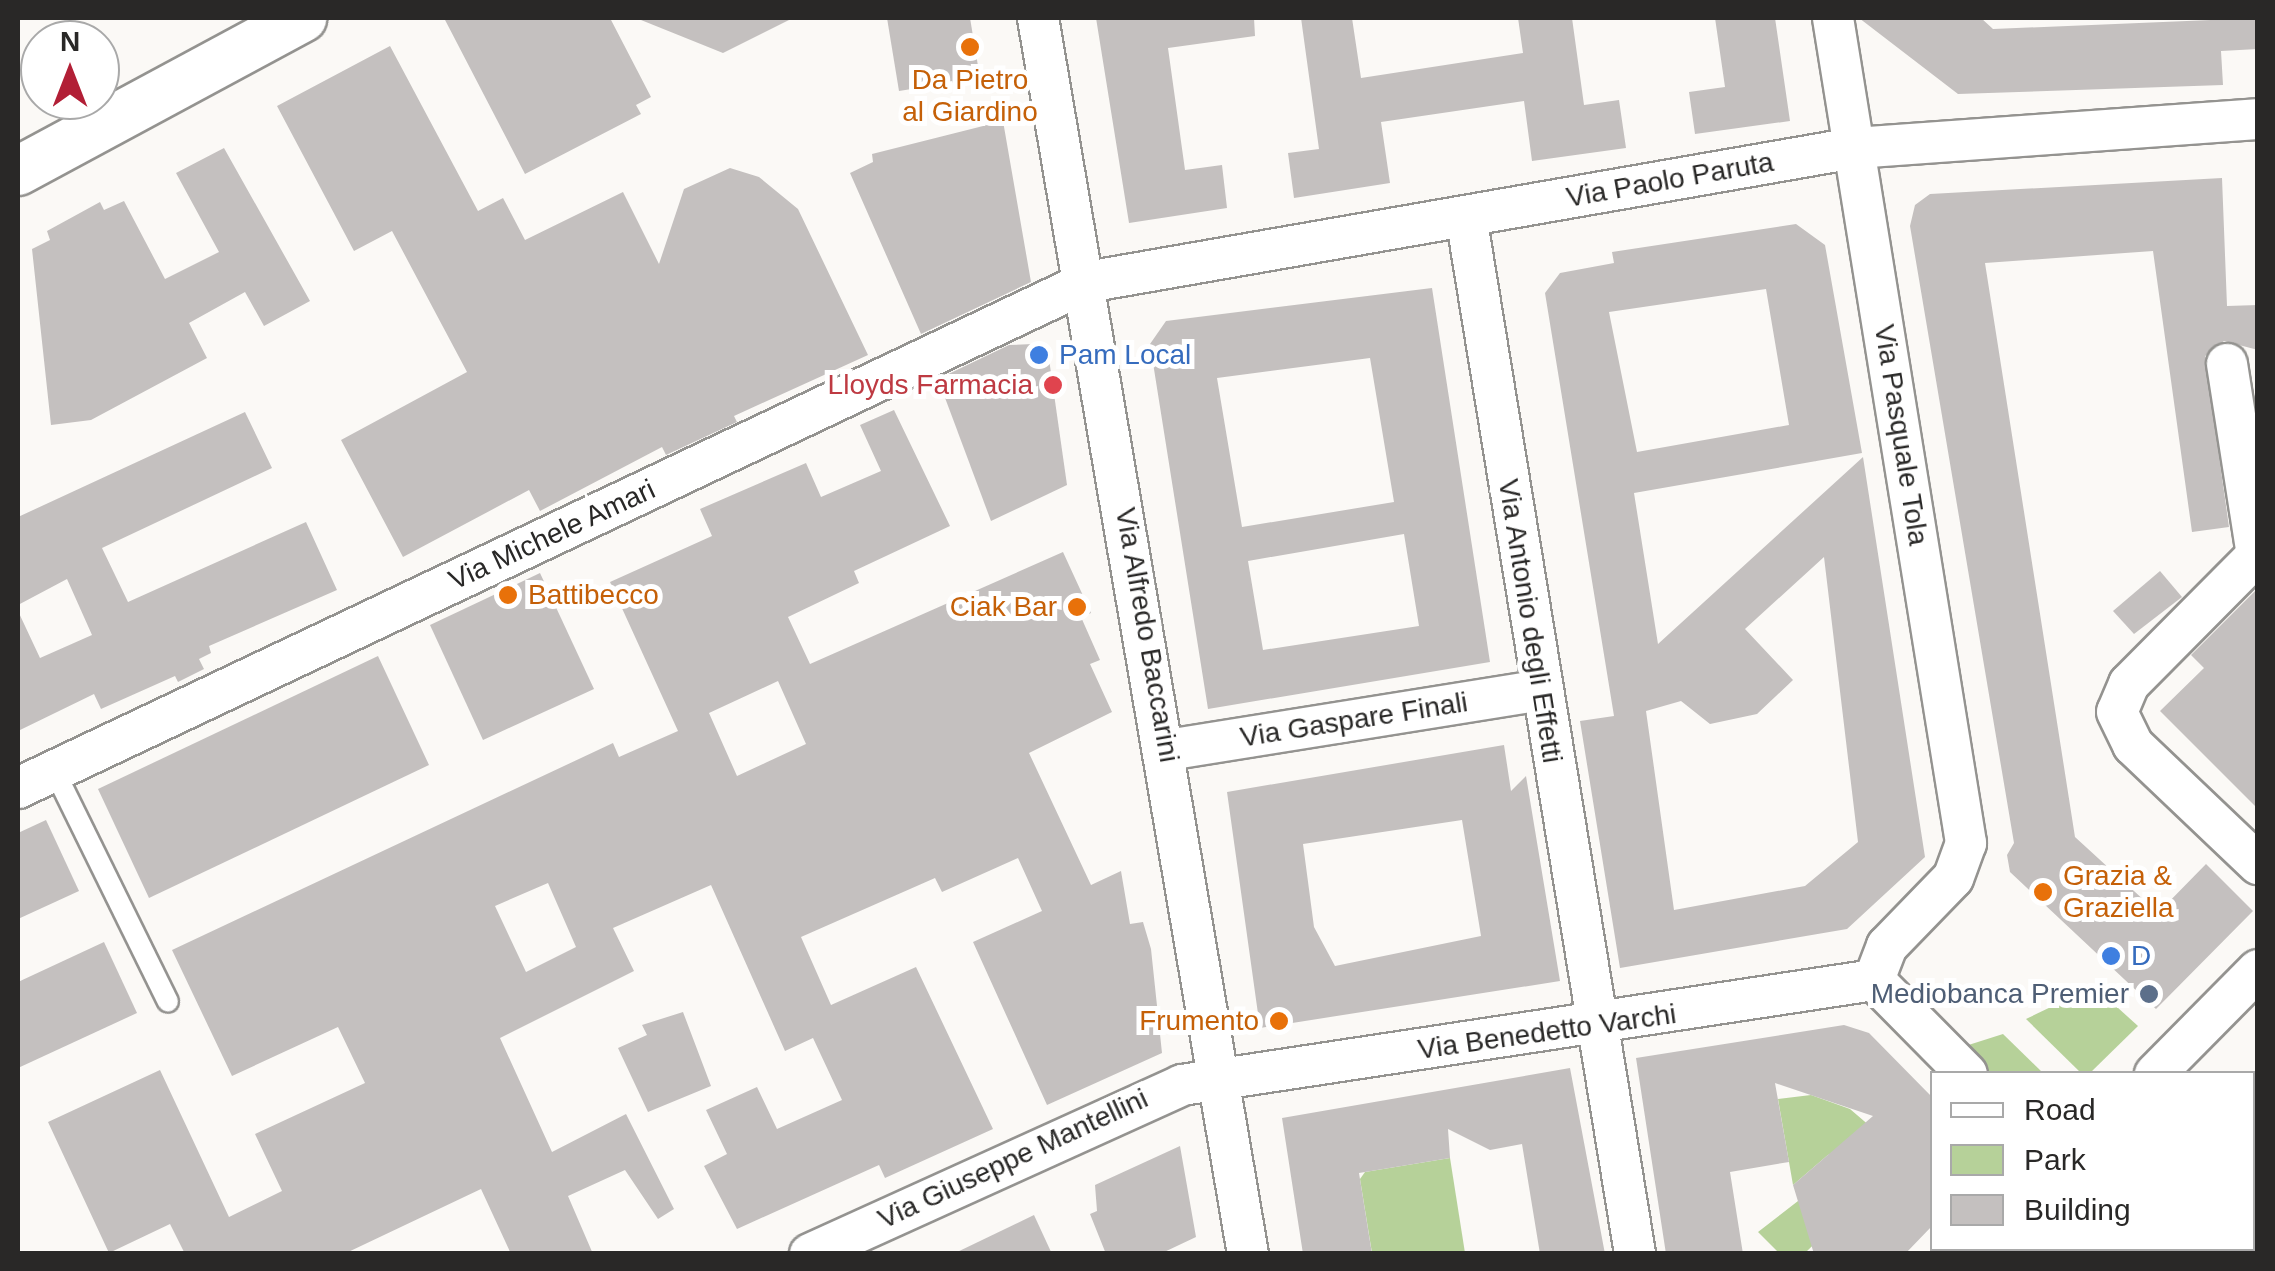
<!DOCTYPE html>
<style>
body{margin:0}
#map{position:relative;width:2275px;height:1271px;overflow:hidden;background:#fbf9f6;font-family:Helvetica,sans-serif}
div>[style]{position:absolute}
.green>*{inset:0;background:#b6d199}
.building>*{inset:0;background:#c4c0bf}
.roads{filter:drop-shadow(2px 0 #949390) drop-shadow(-2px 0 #949390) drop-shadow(0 2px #949390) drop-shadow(0 -2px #949390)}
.service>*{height:20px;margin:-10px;padding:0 10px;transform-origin:10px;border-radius:10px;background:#fff}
.minor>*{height:40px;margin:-20px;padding:0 20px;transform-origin:20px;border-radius:20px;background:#fff}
.tertiary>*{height:48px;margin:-24px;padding:0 24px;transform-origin:24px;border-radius:24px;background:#fff}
.dots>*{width:28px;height:28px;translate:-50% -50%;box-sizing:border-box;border:5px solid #fff;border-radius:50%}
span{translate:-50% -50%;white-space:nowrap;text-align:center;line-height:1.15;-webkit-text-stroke:10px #fff;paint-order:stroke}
.food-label{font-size:28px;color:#c56008}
.left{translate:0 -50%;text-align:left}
.right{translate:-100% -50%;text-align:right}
.street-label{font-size:28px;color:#292827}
.shop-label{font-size:28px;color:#366cbe}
.health-label{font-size:28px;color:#be3a42}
.service-label{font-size:28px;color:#4e5e75}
.frame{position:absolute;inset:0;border:20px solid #292827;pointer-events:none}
.legend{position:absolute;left:1930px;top:1071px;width:325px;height:180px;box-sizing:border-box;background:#fff;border:2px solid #a9a9a9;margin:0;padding:12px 18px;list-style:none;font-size:30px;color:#292827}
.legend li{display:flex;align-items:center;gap:20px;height:50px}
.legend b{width:50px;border:2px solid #a9a9a9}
.north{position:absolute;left:20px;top:20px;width:100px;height:100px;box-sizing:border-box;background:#fff;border:2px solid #a9a9a9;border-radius:50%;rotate:0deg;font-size:28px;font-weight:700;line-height:40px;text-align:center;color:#292827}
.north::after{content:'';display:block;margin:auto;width:35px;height:45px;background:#b21f36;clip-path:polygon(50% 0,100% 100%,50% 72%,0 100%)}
</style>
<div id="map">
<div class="green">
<div style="clip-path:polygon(2093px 1002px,2117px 1007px,2138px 1026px,2090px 1073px,2081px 1073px,2026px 1019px,2055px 1005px)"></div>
<div style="clip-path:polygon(2003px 1034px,2043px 1073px,1985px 1073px,1959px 1048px)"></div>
<div style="clip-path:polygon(1811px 1095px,1850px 1109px,1878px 1133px,1879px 1181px,1805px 1253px,1779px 1253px,1758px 1232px,1798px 1201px,1829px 1154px,1793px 1185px,1778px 1099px)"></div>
<div style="clip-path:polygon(1450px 1158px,1465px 1253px,1372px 1253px,1360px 1179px,1365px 1172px)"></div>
</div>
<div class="building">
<div style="clip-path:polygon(444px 18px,610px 18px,651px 97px,636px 105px,641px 114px,525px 174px)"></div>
<div style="clip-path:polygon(636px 18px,793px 18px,723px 53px)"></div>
<div style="clip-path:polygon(887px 18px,970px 18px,980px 78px,899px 91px)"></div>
<div style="clip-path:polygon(1096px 18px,1254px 18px,1255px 36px,1168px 48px,1185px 170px,1222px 165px,1227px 208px,1129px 223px)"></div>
<div style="clip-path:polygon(1301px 18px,1352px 18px,1361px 78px,1523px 53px,1518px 18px,1572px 18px,1584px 105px,1619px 100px,1626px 148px,1532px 161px,1524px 101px,1381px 122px,1390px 183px,1294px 198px,1288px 153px,1319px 149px)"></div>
<div style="clip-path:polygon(1715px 18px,1775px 18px,1790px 121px,1695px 134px,1689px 92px,1725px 87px)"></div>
<div style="clip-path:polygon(1859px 18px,1981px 18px,1993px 29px,2258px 18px,2258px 49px,2221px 51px,2223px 85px,1958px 94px)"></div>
<div style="clip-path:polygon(390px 46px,478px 211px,503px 198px,525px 240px,623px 192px,659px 264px,684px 189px,730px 168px,759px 177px,798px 209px,868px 355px,734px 416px,737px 422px,666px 455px,662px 447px,540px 511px,529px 490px,403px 557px,341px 440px,467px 372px,392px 231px,354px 251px,277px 106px)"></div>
<div style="clip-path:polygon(1003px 121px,1031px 282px,921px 334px,850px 173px,873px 162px,872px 154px)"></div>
<div style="clip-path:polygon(224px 148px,310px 301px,264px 326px,245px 292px,189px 323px,207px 358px,91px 420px,51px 425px,32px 249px,50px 240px,47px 231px,100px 202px,104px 210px,124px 201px,165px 279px,219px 252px,176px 173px)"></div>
<div style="clip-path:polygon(2222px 178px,2227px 306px,2258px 305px,2258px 350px,2224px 341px,2205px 356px,2229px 527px,2192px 532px,2153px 251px,1985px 263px,2075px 837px,2158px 913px,2206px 864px,2253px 911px,2156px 1009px,2010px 872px,2007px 855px,2014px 843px,1910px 226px,1915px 205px,1930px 194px)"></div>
<div style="clip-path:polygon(evenodd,1796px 224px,1825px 245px,1862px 453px,1634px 493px,1658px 644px,1863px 457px,1925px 857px,1847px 929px,1620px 968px,1580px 721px,1614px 716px,1545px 293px,1560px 273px,1614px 263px,1612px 252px,1796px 224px,1766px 289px,1789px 425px,1637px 452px,1609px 312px,1766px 289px,1796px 224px,1824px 557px,1858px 842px,1805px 886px,1674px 910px,1646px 711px,1681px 701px,1710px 724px,1757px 714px,1793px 680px,1745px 629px,1824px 557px)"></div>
<div style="clip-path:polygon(evenodd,1432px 288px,1490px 662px,1208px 709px,1150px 344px,1166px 321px,1432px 288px,1370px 358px,1394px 502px,1242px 527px,1217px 378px,1370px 358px,1432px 288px,1404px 534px,1419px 626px,1263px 650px,1248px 561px,1404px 534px)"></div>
<div style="clip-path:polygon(1033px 344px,1048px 352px,1067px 485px,991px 521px,938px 379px,1009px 345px)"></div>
<div style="clip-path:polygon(evenodd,894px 410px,950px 526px,854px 571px,859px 583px,788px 617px,810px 664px,1063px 552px,1091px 613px,1081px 617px,1100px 660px,1090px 664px,1112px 712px,1029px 753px,1091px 885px,1121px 871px,1130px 924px,1143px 922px,1151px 949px,1162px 1053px,1047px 1105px,973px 942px,1042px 911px,1018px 858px,942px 892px,935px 878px,801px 937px,831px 1005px,916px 967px,993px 1129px,885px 1178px,879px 1165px,737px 1229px,704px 1166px,727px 1154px,706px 1110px,757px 1087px,777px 1129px,842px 1100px,813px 1038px,785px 1051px,711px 885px,613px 928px,634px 971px,500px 1038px,552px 1152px,626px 1114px,674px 1209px,658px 1219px,625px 1170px,568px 1196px,593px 1254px,511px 1254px,481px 1189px,344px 1254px,185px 1254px,170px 1224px,109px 1253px,48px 1122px,160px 1070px,229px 1217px,282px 1191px,255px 1134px,365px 1083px,338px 1027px,232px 1076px,172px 950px,613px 743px,619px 757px,678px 731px,610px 582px,712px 536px,700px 509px,806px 463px,821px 497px,881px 471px,860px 425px,894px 410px,778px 681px,806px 744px,737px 776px,709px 713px,778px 681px,894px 410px,548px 883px,576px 947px,526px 972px,495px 906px,548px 883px)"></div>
<div style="clip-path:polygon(245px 412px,272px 468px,102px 548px,128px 602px,306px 522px,337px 590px,209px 646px,211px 653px,199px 659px,204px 669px,178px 682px,175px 676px,101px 709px,94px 694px,18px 731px,18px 611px,40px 658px,92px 635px,67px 579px,18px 605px,18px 517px)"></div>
<div style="clip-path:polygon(2160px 571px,2182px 597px,2134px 634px,2113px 611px)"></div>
<div style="clip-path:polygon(540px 573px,594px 689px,483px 740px,430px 625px)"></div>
<div style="clip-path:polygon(2258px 588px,2258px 809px,2160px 711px,2204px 668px,2191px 655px)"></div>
<div style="clip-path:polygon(378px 656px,429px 765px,149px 898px,98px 789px)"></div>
<div style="clip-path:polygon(evenodd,1504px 745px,1511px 791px,1526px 776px,1560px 981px,1260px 1028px,1227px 792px,1504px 745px,1462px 820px,1481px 936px,1335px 966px,1314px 927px,1303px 844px,1462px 820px)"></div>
<div style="clip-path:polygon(46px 820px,79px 891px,18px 919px,18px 833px)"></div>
<div style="clip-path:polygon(104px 942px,137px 1013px,18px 1068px,18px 982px)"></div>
<div style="clip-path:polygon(683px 1012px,711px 1086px,648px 1112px,618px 1048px,647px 1035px,642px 1025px)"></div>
<div style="clip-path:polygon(1844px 1025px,1869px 1033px,1932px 1097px,1932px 1226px,1905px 1254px,1814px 1254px,1793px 1185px,1873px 1116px,1775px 1083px,1789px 1162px,1730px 1172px,1743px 1254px,1666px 1254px,1636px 1058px)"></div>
<div style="clip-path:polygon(1570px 1068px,1605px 1254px,1540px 1254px,1522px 1144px,1490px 1150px,1448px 1129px,1450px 1158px,1359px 1173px,1372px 1254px,1303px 1254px,1282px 1118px)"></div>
<div style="clip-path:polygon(1180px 1146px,1196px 1237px,1160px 1254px,1106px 1254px,1090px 1214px,1097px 1211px,1095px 1185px)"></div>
<div style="clip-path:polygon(1034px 1215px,1052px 1254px,953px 1254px)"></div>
</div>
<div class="roads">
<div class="service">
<div style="left:54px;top:770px;width:258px;rotate:63.8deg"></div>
</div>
<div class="minor">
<div style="left:1038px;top:18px;width:1254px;rotate:80.36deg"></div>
<div style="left:1833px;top:18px;width:836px;rotate:80.84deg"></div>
<div style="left:1966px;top:843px;width:37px;rotate:110deg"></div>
<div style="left:1953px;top:878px;width:95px;rotate:134.1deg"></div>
<div style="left:1887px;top:946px;width:36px;rotate:111deg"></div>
<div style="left:1466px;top:216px;width:1052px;rotate:80.75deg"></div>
<div style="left:2227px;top:364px;width:193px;rotate:81.1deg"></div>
<div style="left:2258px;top:554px;width:183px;rotate:134.8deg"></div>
<div style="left:2129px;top:684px;width:30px;rotate:113deg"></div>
<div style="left:2117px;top:712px;width:37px;rotate:64deg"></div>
<div style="left:2133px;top:745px;width:173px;rotate:43.6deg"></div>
<div style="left:1167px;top:750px;width:379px;rotate:-9.1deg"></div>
<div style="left:18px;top:788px;width:1183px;rotate:-25.33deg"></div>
<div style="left:1087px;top:282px;width:779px;rotate:-9.91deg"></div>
<div style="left:1854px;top:148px;width:405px;rotate:-4.1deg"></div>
<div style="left:1874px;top:980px;width:132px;rotate:45.3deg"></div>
<div style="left:2155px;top:1074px;width:146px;rotate:-45.3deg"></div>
<div style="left:2164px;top:1248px;width:8px;rotate:50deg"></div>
<div style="left:810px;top:1254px;width:409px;rotate:-24.4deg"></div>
<div style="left:1182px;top:1085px;width:700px;rotate:-8.63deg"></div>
<div style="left:1981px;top:1254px;width:8px;rotate:-50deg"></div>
</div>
<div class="tertiary">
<div style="left:18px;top:171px;width:323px;rotate:-28.3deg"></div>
</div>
</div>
<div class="dots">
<div style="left:970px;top:47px;background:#e8710a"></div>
<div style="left:1039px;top:355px;background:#3f7fe0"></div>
<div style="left:1053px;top:385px;background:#e0444e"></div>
<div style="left:508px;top:595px;background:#e8710a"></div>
<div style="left:1077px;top:607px;background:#e8710a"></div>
<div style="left:2043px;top:892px;background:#e8710a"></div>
<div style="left:2111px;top:956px;background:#3f7fe0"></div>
<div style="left:2149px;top:994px;background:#5c6f8a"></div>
<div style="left:1279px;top:1021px;background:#e8710a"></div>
</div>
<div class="food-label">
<span style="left:970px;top:96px">Da Pietro<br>al Giardino</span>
<span class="left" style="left:528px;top:595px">Battibecco</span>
<span class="right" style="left:1057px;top:607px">Ciak Bar</span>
<span class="left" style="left:2063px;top:892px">Grazia &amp;<br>Graziella</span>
<span class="right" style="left:1259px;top:1021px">Frumento</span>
</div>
<div class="street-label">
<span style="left:1670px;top:180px;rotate:-10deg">Via Paolo Paruta</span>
<span style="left:1901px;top:435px;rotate:81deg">Via Pasquale Tola</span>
<span style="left:552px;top:535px;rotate:-25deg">Via Michele Amari</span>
<span style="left:1530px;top:621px;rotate:81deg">Via Antonio degli Effetti</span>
<span style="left:1147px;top:635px;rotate:80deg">Via Alfredo Baccarini</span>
<span style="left:1354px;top:720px;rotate:-9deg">Via Gaspare Finali</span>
<span style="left:1547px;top:1032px;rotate:-8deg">Via Benedetto Varchi</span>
<span style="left:1013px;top:1159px;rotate:-25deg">Via Giuseppe Mantellini</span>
</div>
<div class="shop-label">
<span class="left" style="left:1059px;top:355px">Pam Local</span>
<span class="left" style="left:2131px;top:956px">D</span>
</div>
<div class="health-label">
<span class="right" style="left:1033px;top:385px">Lloyds Farmacia</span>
</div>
<div class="service-label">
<span class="right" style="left:2129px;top:994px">Mediobanca Premier</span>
</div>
<div class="frame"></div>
<ul class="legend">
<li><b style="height:12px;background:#fff"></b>Road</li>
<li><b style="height:28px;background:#b6d199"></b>Park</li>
<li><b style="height:28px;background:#c4c0bf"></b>Building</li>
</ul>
<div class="north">N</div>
</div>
